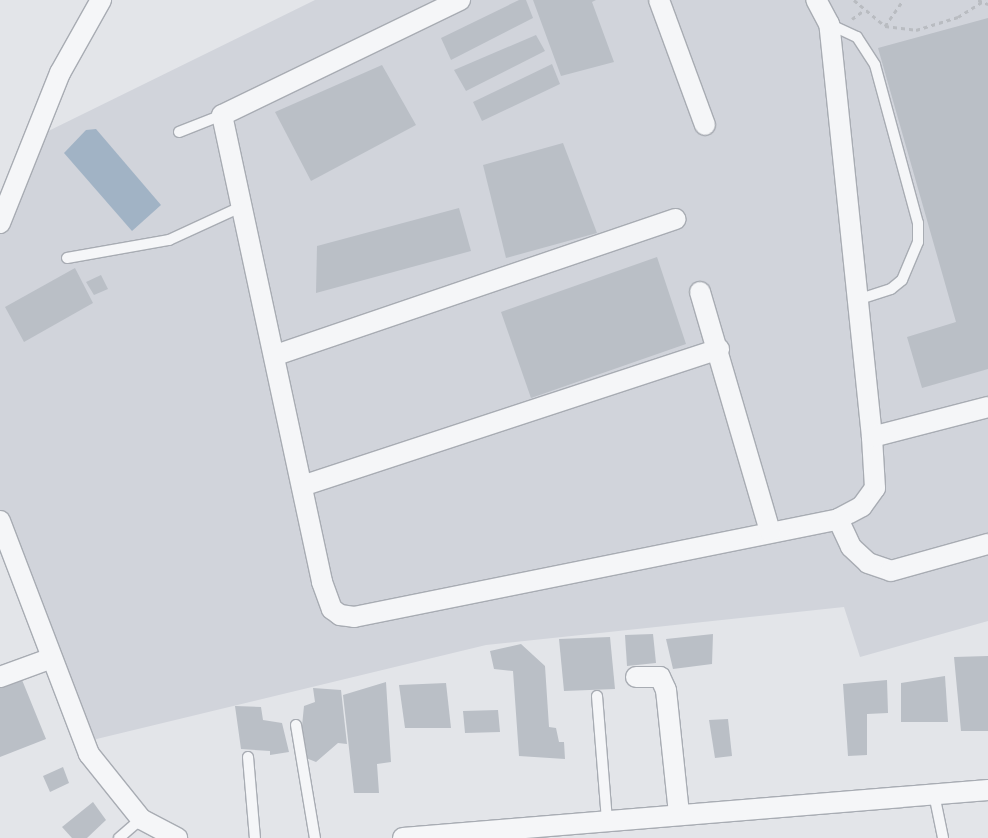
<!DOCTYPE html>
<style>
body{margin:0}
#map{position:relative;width:988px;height:838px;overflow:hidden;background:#e3e5e9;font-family:"Alegreya Sans",sans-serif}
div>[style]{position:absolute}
.built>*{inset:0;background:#d1d4db}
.water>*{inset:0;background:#a1b3c5}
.building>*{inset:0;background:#babfc6}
.path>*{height:3px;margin-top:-1.5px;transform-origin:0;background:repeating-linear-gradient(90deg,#b9bcc1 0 4px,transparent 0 8px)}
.roads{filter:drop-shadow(1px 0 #a8acb3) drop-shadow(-1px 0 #a8acb3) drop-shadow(0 1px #a8acb3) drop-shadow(0 -1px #a8acb3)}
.lane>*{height:10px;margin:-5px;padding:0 5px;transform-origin:5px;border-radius:5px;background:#f5f6f8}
.street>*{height:20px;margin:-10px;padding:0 10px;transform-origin:10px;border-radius:10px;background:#f5f6f8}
span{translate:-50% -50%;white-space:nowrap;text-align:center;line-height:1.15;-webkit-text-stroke:5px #f2f4f7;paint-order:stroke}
</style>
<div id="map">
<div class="built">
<div style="clip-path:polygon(315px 0,988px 0,988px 621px,860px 657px,844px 607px,486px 645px,80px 743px,0 531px,0 207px,24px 143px)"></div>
</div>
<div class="water">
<div style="clip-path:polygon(96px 129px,161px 205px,132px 231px,64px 153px,86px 130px)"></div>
</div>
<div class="building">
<div style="clip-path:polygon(519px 0,526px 0,533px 18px,451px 60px,441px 38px)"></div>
<div style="clip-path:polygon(533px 0,596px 0,592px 2px,614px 62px,561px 76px)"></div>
<div style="clip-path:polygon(988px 18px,988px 369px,922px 388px,907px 337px,956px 322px,878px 48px)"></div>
<div style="clip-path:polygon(536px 35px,545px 51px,466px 91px,454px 70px)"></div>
<div style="clip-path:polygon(552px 64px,560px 84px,482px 121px,473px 102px)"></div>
<div style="clip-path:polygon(382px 65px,416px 125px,311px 181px,275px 112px)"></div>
<div style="clip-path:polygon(563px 143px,597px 233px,506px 258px,483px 165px)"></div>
<div style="clip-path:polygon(459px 208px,471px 251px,316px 293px,317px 246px)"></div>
<div style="clip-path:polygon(657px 257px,686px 344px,531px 398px,501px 312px)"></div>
<div style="clip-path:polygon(75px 268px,93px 303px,24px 342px,5px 307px)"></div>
<div style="clip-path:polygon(101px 275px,108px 289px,94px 295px,86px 282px)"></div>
<div style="clip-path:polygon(653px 634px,656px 663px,627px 666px,625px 635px)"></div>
<div style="clip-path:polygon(713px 634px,712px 664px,673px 669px,666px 639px)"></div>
<div style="clip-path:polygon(610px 637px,615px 689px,564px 691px,559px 639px)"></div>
<div style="clip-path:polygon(521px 644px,545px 666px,549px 727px,556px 728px,559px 742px,564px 742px,565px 759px,519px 756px,513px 671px,494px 669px,490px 651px)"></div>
<div style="clip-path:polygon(988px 656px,988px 731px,961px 731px,954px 657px)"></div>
<div style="clip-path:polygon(20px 675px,46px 739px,0 757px,0 681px)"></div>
<div style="clip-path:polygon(945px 676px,948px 722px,901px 722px,901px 683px)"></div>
<div style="clip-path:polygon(887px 680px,888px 713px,867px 714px,867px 755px,848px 756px,843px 684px)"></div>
<div style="clip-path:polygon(386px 682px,391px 762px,377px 764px,379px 793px,354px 793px,343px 695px)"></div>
<div style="clip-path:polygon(446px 683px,451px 728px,405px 728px,399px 685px)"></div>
<div style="clip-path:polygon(313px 688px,341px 690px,347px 744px,338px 743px,316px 762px,306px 758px,302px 726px,304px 706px,315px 702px)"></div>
<div style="clip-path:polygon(235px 706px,261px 707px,263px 720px,282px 723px,289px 752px,270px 755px,270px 751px,241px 749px)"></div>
<div style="clip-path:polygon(498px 710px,500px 732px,465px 733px,463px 711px)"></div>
<div style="clip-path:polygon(728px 719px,732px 756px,715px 758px,709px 720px)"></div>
<div style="clip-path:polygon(63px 767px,69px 783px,50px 792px,43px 776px)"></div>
<div style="clip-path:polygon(93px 802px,106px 820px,87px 838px,72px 838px,62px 827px)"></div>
</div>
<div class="path">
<div style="left:854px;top:0;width:40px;rotate:40deg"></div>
<div style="left:885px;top:26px;width:31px;rotate:7deg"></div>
<div style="left:916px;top:30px;width:44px;rotate:-17.2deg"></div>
<div style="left:958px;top:17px;width:32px;rotate:-32deg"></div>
<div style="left:978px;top:0;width:11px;rotate:22deg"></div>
<div style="left:852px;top:19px;width:14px;rotate:-36deg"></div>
<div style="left:885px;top:26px;width:32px;rotate:-55deg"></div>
</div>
<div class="roads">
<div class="lane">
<div style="left:829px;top:24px;width:31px;rotate:25deg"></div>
<div style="left:857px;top:37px;width:33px;rotate:57deg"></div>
<div style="left:875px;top:65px;width:164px;rotate:74.8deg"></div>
<div style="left:918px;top:223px;width:19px;rotate:90deg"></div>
<div style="left:918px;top:242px;width:41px;rotate:112.8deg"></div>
<div style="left:902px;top:280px;width:14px;rotate:141deg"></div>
<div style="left:891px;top:289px;width:35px;rotate:162deg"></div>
<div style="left:179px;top:132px;width:46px;rotate:-21.6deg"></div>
<div style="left:67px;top:258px;width:104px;rotate:-10deg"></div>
<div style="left:169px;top:240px;width:81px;rotate:-24.7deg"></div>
<div style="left:597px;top:696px;width:125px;rotate:85.4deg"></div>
<div style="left:296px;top:725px;width:115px;rotate:80.5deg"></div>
<div style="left:248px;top:757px;width:81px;rotate:85.1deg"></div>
<div style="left:934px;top:794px;width:45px;rotate:78.4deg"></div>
<div style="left:119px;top:838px;width:29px;rotate:-41deg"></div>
</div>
<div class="street">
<div style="left:460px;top:0;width:264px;rotate:154.2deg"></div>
<div style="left:222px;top:115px;width:478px;rotate:77.9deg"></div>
<div style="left:322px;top:582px;width:29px;rotate:70deg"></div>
<div style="left:332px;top:609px;width:10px;rotate:37deg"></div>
<div style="left:340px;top:615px;width:14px;rotate:8deg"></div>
<div style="left:354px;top:617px;width:494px;rotate:-11.4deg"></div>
<div style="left:838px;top:519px;width:27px;rotate:-28deg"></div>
<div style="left:862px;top:506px;width:22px;rotate:-54deg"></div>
<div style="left:875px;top:488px;width:51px;rotate:-93.4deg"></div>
<div style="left:872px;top:437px;width:415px;rotate:-95.9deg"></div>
<div style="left:829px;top:24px;width:27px;rotate:-118deg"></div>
<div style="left:659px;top:0;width:133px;rotate:69.8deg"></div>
<div style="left:0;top:223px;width:162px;rotate:-68.2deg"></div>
<div style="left:60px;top:73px;width:84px;rotate:-60.7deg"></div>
<div style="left:700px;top:292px;width:250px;rotate:73.7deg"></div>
<div style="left:276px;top:355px;width:422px;rotate:-18.8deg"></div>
<div style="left:872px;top:437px;width:120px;rotate:-14.5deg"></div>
<div style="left:302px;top:486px;width:439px;rotate:-18.2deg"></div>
<div style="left:838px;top:519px;width:31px;rotate:65deg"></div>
<div style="left:851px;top:547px;width:23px;rotate:43deg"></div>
<div style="left:868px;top:563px;width:24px;rotate:19deg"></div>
<div style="left:891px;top:571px;width:101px;rotate:-15.6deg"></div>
<div style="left:0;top:521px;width:249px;rotate:69.1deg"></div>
<div style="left:89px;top:754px;width:83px;rotate:51.3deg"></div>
<div style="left:141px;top:819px;width:41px;rotate:27.8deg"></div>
<div style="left:0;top:677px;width:55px;rotate:-20.1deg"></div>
<div style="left:636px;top:677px;width:24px"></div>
<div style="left:660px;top:677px;width:14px;rotate:65deg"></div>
<div style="left:666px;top:690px;width:124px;rotate:84deg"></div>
<div style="left:403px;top:838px;width:587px;rotate:-4.69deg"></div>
</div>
</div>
</div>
